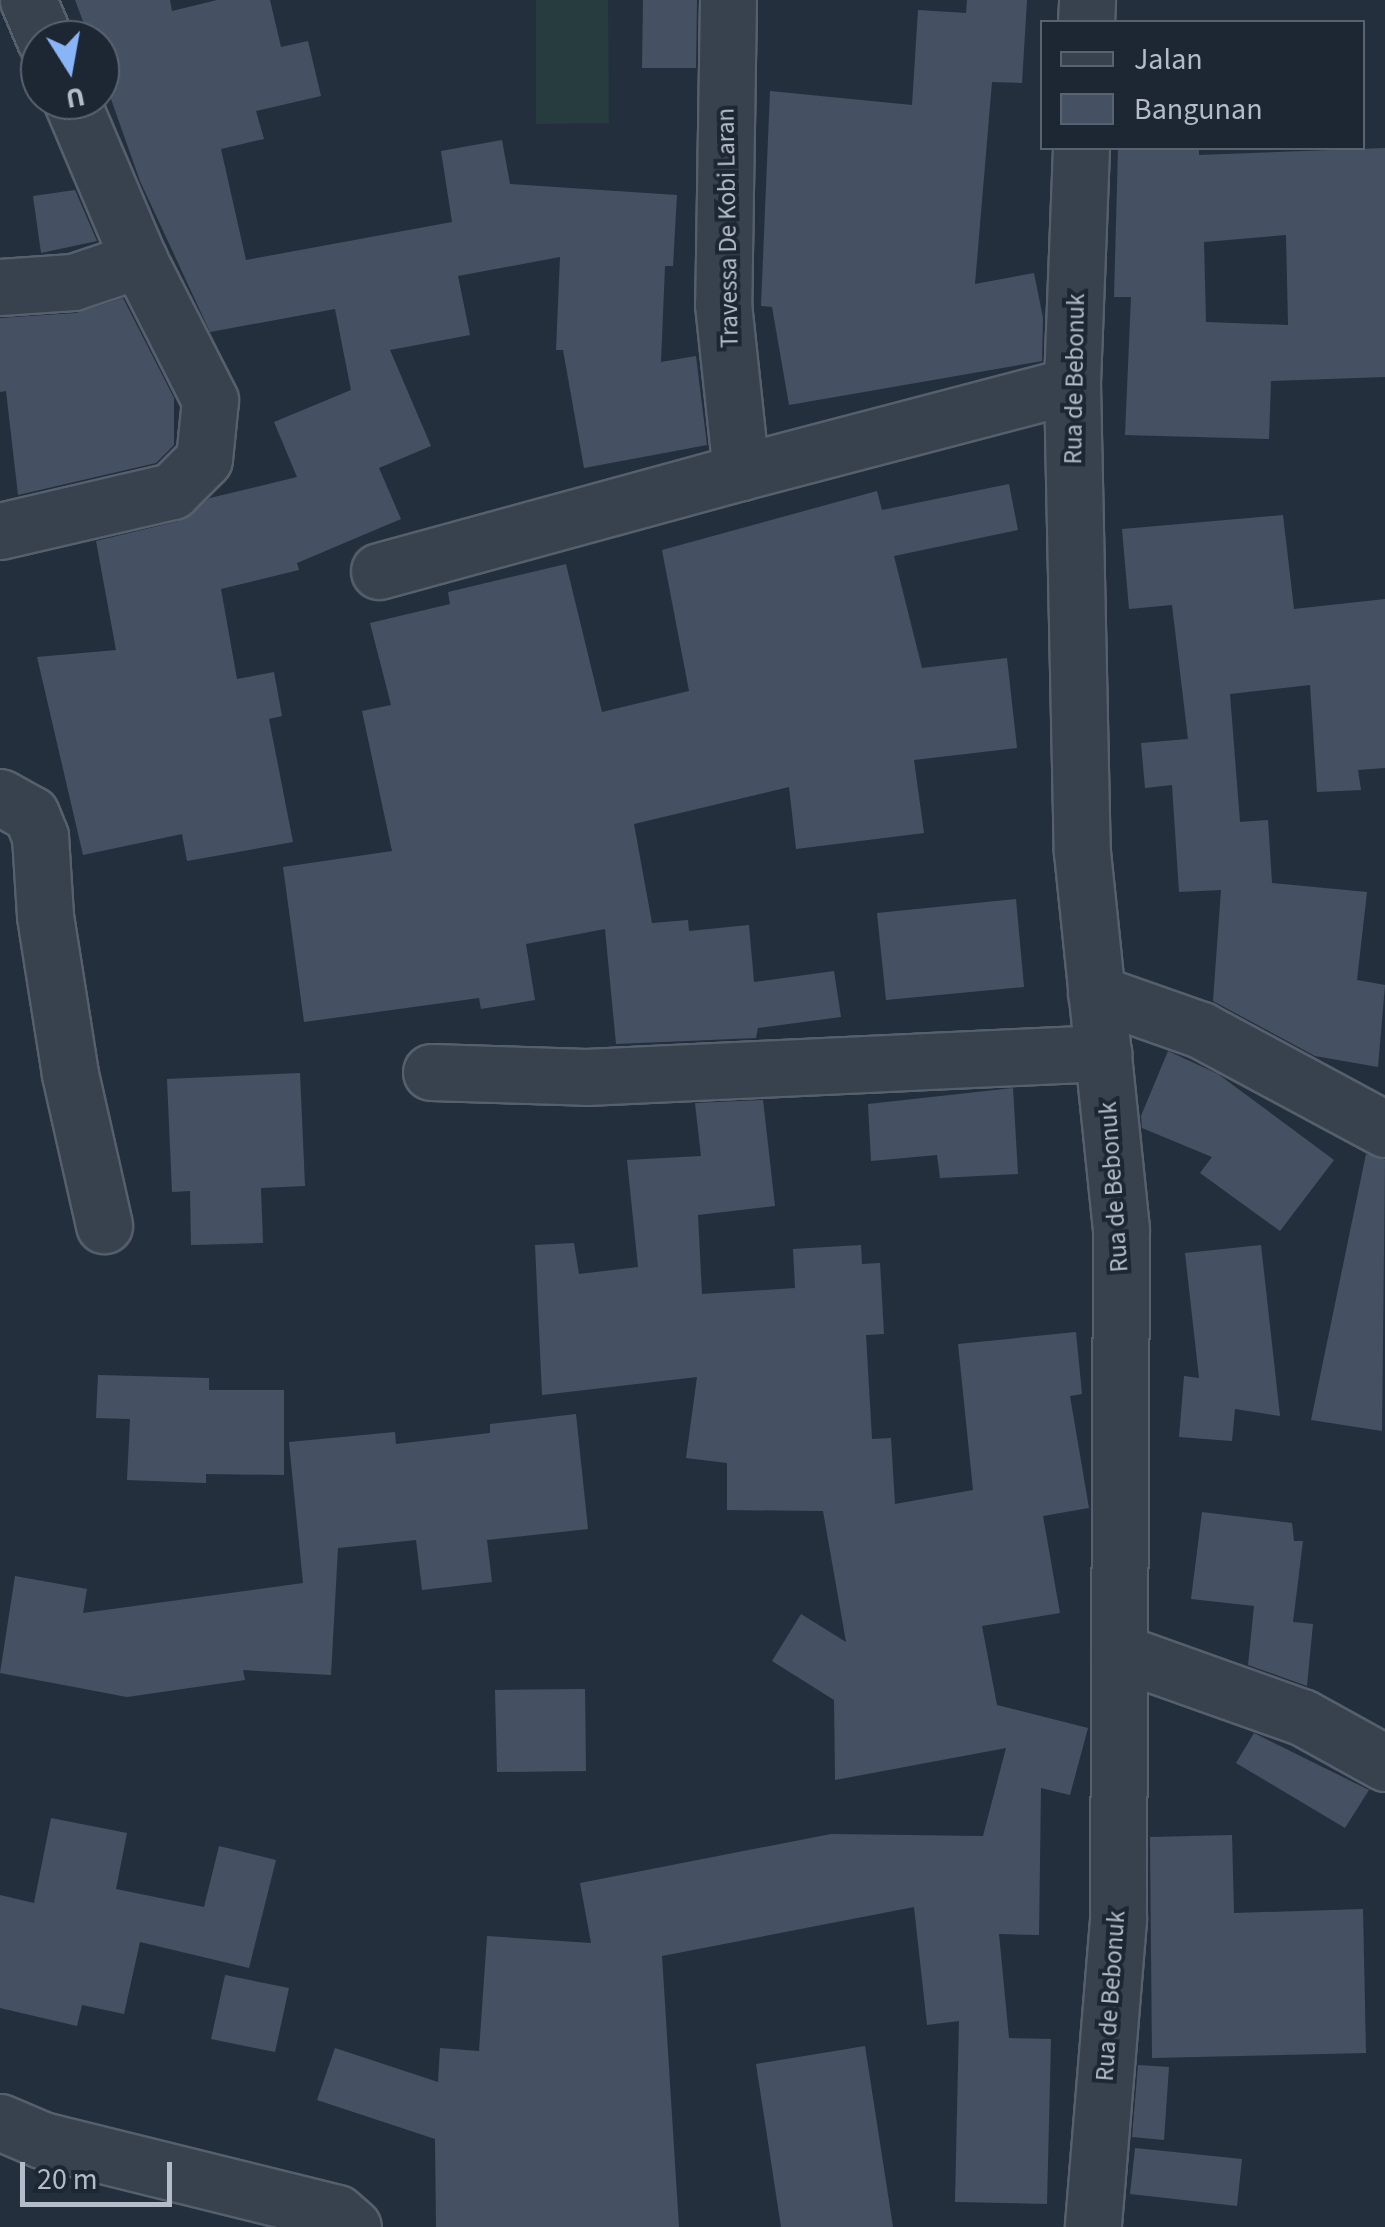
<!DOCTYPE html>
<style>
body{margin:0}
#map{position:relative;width:1385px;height:2227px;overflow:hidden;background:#242f3e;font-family:"Source Sans 3",sans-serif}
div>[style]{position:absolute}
.green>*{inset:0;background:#263c3f}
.building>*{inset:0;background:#455162}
.roads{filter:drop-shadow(2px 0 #565f6c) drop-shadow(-2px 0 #565f6c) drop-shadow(0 2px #565f6c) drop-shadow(0 -2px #565f6c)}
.minor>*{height:55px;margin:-27.5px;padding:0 27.5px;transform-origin:27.5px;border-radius:27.5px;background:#38414e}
span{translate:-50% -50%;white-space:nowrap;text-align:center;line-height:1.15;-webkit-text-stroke:8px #1d2633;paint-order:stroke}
.street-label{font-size:25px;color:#b4bcc9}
.legend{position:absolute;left:1040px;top:20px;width:325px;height:130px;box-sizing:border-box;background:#1d2633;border:2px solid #59626f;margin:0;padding:12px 18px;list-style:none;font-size:30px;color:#b4bcc9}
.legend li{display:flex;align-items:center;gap:20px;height:50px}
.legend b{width:50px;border:2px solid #59626f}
.north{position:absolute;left:20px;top:20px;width:100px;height:100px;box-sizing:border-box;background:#1d2633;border:2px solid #59626f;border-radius:50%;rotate:169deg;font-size:28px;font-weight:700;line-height:40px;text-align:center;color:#b4bcc9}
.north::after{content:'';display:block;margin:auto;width:35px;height:45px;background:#8ab4f8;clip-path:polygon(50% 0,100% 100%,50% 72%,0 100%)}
.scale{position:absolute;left:20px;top:2162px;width:152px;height:45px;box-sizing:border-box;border:5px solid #b4bcc9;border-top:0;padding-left:12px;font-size:30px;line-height:35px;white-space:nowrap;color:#b4bcc9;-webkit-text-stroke:8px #1d2633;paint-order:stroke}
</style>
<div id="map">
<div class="green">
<div style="clip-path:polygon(536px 0,608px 0,609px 123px,536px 124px)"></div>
</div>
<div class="building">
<div style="clip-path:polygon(75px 0,170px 0,172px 11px,217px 0,270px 0,281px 47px,308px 41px,321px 96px,256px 111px,264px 139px,221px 149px,246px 260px,452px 222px,441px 151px,502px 140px,510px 184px,677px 195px,673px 266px,665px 266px,661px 362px,696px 356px,707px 445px,584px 468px,563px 350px,556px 350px,560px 257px,458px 276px,470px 335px,390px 350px,431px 446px,379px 468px,401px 519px,297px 563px,299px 570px,221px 589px,237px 679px,274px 672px,282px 716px,269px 719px,293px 842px,187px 861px,182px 834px,83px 855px,37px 657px,116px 650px,96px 541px,179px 521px,210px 498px,297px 477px,274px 422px,351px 390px,335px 309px,210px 332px,140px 181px,100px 68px,100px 40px,90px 40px)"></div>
<div style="clip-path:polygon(643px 0,697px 0,696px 68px,642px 68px)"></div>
<div style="clip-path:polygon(967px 0,1027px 0,1022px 83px,992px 82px,975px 284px,1034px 273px,1043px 318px,1042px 361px,789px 405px,772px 307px,761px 306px,770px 91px,912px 105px,918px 10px,966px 13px)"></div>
<div style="clip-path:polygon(evenodd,1118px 148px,1199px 148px,1199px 155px,1385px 148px,1385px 377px,1271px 381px,1269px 439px,1125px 435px,1131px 297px,1114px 297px,1118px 148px,1286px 235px,1288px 325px,1206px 322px,1204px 242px,1286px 235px)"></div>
<div style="clip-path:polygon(75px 190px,97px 241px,41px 253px,33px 196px)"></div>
<div style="clip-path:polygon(123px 298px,174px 398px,174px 445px,156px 463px,18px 495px,6px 391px,0 392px,0 318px,76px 313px)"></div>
<div style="clip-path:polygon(1009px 484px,1018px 530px,894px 556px,922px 668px,1007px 658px,1017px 748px,914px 760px,924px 833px,796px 849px,789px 787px,634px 824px,652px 923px,688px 920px,689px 931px,749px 925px,754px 982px,834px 971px,841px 1017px,758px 1028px,756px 1038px,616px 1044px,605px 929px,526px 944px,535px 1000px,481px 1009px,479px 998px,304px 1022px,283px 867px,392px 851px,362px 711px,391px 705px,370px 623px,450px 604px,448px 592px,566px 564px,602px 712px,689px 691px,662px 550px,877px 491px,882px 510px)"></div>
<div style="clip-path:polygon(1283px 515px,1294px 609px,1385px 599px,1385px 768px,1358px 770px,1361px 790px,1317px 792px,1310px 685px,1230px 694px,1240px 822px,1268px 820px,1272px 883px,1367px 892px,1357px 980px,1385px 985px,1378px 1067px,1315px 1056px,1213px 1001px,1221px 890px,1179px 892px,1172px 785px,1145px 788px,1141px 743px,1188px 739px,1172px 605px,1129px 609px,1122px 529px)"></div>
<div style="clip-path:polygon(1016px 899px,1024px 987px,886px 1000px,877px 913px)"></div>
<div style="clip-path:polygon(1168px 1051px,1218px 1074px,1334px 1160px,1280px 1231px,1200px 1173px,1212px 1157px,1142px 1128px,1141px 1116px)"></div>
<div style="clip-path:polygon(300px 1073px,305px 1186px,261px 1188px,263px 1243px,191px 1245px,190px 1191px,172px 1192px,167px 1079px)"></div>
<div style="clip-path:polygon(1013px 1088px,1018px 1174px,940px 1178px,937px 1155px,871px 1161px,868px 1104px)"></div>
<div style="clip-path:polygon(763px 1100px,775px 1206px,698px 1215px,702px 1294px,795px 1288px,793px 1249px,861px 1245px,862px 1264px,880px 1263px,884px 1334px,866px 1335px,872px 1439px,891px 1438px,895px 1504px,973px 1490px,958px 1344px,1076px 1332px,1082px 1394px,1070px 1396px,1089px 1508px,1043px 1516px,1060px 1613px,982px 1626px,997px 1705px,1088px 1728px,1070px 1795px,1041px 1788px,1039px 1935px,999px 1934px,1009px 2038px,1051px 2039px,1047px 2204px,955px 2202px,959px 2021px,927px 2025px,914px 1907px,662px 1956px,679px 2227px,436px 2227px,435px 2139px,317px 2100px,335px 2048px,438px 2082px,440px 2048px,479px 2051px,487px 1936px,591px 1943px,580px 1883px,831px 1834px,983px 1836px,1006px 1748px,835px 1780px,834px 1700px,772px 1661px,801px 1614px,846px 1642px,823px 1511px,727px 1510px,727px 1463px,686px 1458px,697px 1377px,542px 1395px,535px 1245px,574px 1243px,579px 1274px,638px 1267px,627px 1160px,701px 1156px,695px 1103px)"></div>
<div style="clip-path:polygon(1366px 1154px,1385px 1160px,1382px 1431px,1311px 1420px)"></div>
<div style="clip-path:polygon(1261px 1245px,1280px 1416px,1235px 1409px,1232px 1441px,1179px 1437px,1184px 1376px,1199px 1378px,1185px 1253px)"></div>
<div style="clip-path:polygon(98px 1375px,209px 1378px,209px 1390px,284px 1390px,284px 1475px,206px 1474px,206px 1483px,127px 1480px,130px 1419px,96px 1418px)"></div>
<div style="clip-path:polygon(576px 1414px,588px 1529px,487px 1540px,492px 1582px,422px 1590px,416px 1540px,338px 1548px,331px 1675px,243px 1670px,245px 1680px,127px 1697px,0 1673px,15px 1576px,87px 1589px,83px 1613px,303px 1583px,289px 1442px,395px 1432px,396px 1444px,490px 1433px,490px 1424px)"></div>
<div style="clip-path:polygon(1202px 1512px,1292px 1523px,1294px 1541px,1303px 1541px,1293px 1622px,1313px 1624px,1307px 1686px,1248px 1665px,1254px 1606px,1191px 1599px)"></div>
<div style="clip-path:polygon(585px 1689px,586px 1771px,497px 1772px,495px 1690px)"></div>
<div style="clip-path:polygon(1254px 1733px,1369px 1790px,1345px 1828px,1236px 1763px)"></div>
<div style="clip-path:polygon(51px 1818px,127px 1833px,116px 1889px,204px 1907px,219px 1846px,276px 1860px,249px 1968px,140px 1942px,124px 2014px,82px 2005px,77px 2026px,0 2008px,0 1895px,34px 1903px)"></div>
<div style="clip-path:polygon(1232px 1835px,1234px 1913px,1363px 1909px,1366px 2053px,1152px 2058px,1150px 1837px)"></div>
<div style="clip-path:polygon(225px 1975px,289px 1988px,275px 2052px,211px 2039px)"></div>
<div style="clip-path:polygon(865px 2046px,893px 2227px,781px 2227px,756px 2064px)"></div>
<div style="clip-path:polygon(1138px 2065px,1169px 2067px,1164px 2140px,1132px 2137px)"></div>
<div style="clip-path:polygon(1135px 2148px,1242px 2159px,1237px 2206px,1130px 2194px)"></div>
</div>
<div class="roads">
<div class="minor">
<div style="left:28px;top:0;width:43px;rotate:67deg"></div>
<div style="left:728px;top:0;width:304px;rotate:90.9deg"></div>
<div style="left:723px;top:304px;width:169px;rotate:83.9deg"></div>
<div style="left:741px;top:472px;width:342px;rotate:-14.7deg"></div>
<div style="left:1086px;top:22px;width:22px;rotate:-87deg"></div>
<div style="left:1081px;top:148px;width:237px;rotate:92.2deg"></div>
<div style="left:1072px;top:385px;width:467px;rotate:88.8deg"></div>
<div style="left:1082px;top:852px;width:378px;rotate:84.1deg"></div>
<div style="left:1121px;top:1228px;width:692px;rotate:90.25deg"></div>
<div style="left:1118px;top:1920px;width:308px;rotate:94.7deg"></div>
<div style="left:0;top:287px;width:73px;rotate:-3.9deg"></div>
<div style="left:73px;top:282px;width:70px;rotate:-18.4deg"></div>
<div style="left:0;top:531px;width:177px;rotate:-13.1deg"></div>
<div style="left:172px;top:491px;width:45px;rotate:-45deg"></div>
<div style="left:204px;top:459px;width:59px;rotate:-84.2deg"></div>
<div style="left:210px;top:400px;width:157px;rotate:-116.9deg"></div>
<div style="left:139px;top:260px;width:174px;rotate:-113deg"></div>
<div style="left:379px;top:571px;width:375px;rotate:-15.3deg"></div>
<div style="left:0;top:797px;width:35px;rotate:29deg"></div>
<div style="left:31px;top:814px;width:24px;rotate:68deg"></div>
<div style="left:40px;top:836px;width:80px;rotate:86.4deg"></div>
<div style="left:45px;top:916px;width:160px;rotate:81deg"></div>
<div style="left:70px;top:1074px;width:155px;rotate:77.3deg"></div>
<div style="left:1096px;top:993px;width:111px;rotate:19.4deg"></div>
<div style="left:1201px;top:1030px;width:209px;rotate:28.3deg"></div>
<div style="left:431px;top:1072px;width:155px;rotate:1.8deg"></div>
<div style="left:586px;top:1077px;width:518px;rotate:-2.66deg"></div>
<div style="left:1119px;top:1652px;width:194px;rotate:19.6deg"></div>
<div style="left:1302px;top:1717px;width:95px;rotate:29deg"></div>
<div style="left:0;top:2122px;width:46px;rotate:23.2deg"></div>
<div style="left:42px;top:2140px;width:304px;rotate:13.9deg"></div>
<div style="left:337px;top:2213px;width:21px;rotate:41deg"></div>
</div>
</div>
<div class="street-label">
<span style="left:728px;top:228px;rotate:-91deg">Travessa De Kobi Laran</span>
<span style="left:1075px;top:379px;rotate:-89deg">Rua de Bebonuk</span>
<span style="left:1114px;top:1187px;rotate:-94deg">Rua de Bebonuk</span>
<span style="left:1111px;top:1996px;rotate:-86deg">Rua de Bebonuk</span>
</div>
<ul class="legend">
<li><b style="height:12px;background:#38414e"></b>Jalan</li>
<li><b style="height:28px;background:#455162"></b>Bangunan</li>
</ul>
<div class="north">U</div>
<div class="scale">20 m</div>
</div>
